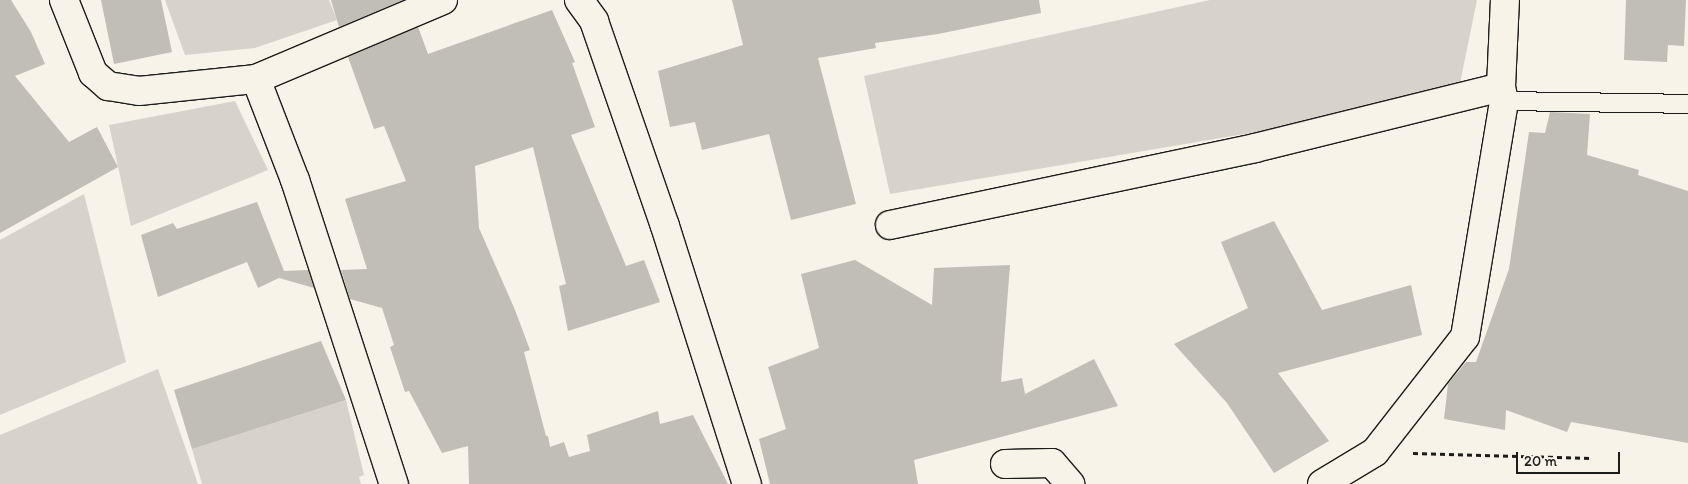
<!DOCTYPE html>
<style>
body{margin:0}
#map{position:relative;width:1688px;height:484px;overflow:hidden;background:#f7f3e8;font-family:Itim,sans-serif}
div>[style]{position:absolute}
.green>*{inset:0;background:#d7d3cb}
.building>*{inset:0;background:#c0beb5}
.path>*{height:3px;margin-top:-1.5px;transform-origin:0;background:repeating-linear-gradient(90deg,#1c1c1c 0 5px,transparent 0 9px)}
.roads{filter:drop-shadow(1px 0 #1c1c1c) drop-shadow(-1px 0 #1c1c1c) drop-shadow(0 1px #1c1c1c) drop-shadow(0 -1px #1c1c1c)}
.lane>*{height:18px;margin:-9px;padding:0 9px;transform-origin:9px;border-radius:9px;background:#f7f3e8}
.street>*{height:28px;margin:-14px;padding:0 14px;transform-origin:14px;border-radius:14px;background:#f7f3e8}
span{translate:-50% -50%;white-space:nowrap;text-align:center;line-height:1.15;-webkit-text-stroke:4px #f7f3e8;paint-order:stroke}
.scale{position:absolute;left:1516px;top:452px;width:104px;height:22px;box-sizing:border-box;border:2px solid #1c1c1c;border-top:0;padding-left:6px;font-size:15px;line-height:18px;white-space:nowrap;color:#1c1c1c;-webkit-text-stroke:4px #f7f3e8;paint-order:stroke}
</style>
<div id="map">
<div class="green">
<div style="clip-path:polygon(165px 0,329px 0,337px 20px,255px 48px,185px 55px)"></div>
<div style="clip-path:polygon(1210px 0,1477px 0,1457px 98px,890px 194px,864px 76px)"></div>
<div style="clip-path:polygon(235px 101px,268px 170px,131px 226px,109px 125px)"></div>
<div style="clip-path:polygon(84px 194px,126px 362px,0 415px,0 240px)"></div>
<div style="clip-path:polygon(158px 369px,198px 484px,0 484px,0 435px)"></div>
<div style="clip-path:polygon(346px 400px,364px 475px,359px 477px,361px 484px,202px 484px,192px 449px)"></div>
</div>
<div class="building">
<div style="clip-path:polygon(0 0,11px 0,31px 32px,45px 64px,15px 76px,69px 142px,97px 127px,118px 167px,0 233px)"></div>
<div style="clip-path:polygon(101px 0,161px 0,172px 52px,114px 64px)"></div>
<div style="clip-path:polygon(331px 0,403px 0,339px 27px)"></div>
<div style="clip-path:polygon(732px 0,1039px 0,1041px 13px,938px 34px,875px 43px,876px 48px,818px 58px,856px 204px,791px 220px,769px 134px,702px 150px,695px 122px,670px 127px,658px 71px,743px 45px)"></div>
<div style="clip-path:polygon(1626px 0,1686px 0,1684px 46px,1668px 45px,1667px 62px,1624px 60px)"></div>
<div style="clip-path:polygon(552px 10px,575px 62px,572px 63px,595px 127px,571px 135px,626px 266px,644px 260px,660px 302px,568px 331px,559px 286px,566px 284px,533px 147px,475px 166px,479px 228px,515px 310px,530px 350px,524px 352px,546px 436px,548px 436px,550px 447px,564px 442px,569px 457px,590px 451px,587px 435px,658px 411px,660px 424px,693px 415px,728px 484px,469px 484px,468px 446px,442px 453px,409px 391px,405px 392px,390px 347px,394px 345px,382px 308px,350px 299px,341px 270px,367px 269px,345px 199px,406px 181px,384px 126px,374px 129px,348px 57px,418px 27px,428px 54px)"></div>
<div style="clip-path:polygon(1550px 112px,1590px 114px,1587px 155px,1639px 170px,1638px 175px,1688px 191px,1688px 443px,1571px 422px,1567px 432px,1506px 410px,1505px 430px,1444px 419px,1448px 384px,1466px 362px,1476px 362px,1509px 269px,1529px 132px,1545px 133px)"></div>
<div style="clip-path:polygon(257px 202px,284px 271px,308px 270px,314px 288px,279px 278px,258px 288px,247px 262px,158px 297px,141px 235px,173px 223px,177px 229px)"></div>
<div style="clip-path:polygon(1274px 221px,1322px 310px,1411px 285px,1422px 335px,1278px 373px,1329px 441px,1274px 473px,1227px 403px,1174px 344px,1248px 308px,1221px 242px)"></div>
<div style="clip-path:polygon(855px 260px,932px 305px,934px 268px,1010px 265px,1001px 382px,1022px 378px,1025px 394px,1094px 359px,1118px 406px,914px 460px,918px 484px,770px 484px,759px 439px,786px 429px,768px 367px,819px 348px,801px 274px)"></div>
<div style="clip-path:polygon(321px 341px,346px 400px,192px 449px,174px 390px)"></div>
</div>
<div class="path">
<div style="left:1413px;top:453px;width:178px;rotate:1.6deg"></div>
</div>
<div class="roads">
<div class="lane">
<div style="left:1504px;top:101px;width:184px;rotate:0.9deg"></div>
</div>
<div class="street">
<div style="left:64px;top:0;width:79px;rotate:68.3deg"></div>
<div style="left:93px;top:73px;width:20px;rotate:41deg"></div>
<div style="left:108px;top:86px;width:31px;rotate:9deg"></div>
<div style="left:139px;top:91px;width:118px;rotate:-5.9deg"></div>
<div style="left:256px;top:79px;width:203px;rotate:-22.9deg"></div>
<div style="left:579px;top:0;width:26px;rotate:54deg"></div>
<div style="left:594px;top:21px;width:217px;rotate:70.9deg"></div>
<div style="left:665px;top:226px;width:271px;rotate:72.4deg"></div>
<div style="left:256px;top:79px;width:108px;rotate:68.9deg"></div>
<div style="left:295px;top:180px;width:320px;rotate:72deg"></div>
<div style="left:890px;top:225px;width:373px;rotate:-11.9deg"></div>
<div style="left:1255px;top:148px;width:253px;rotate:-13.9deg"></div>
<div style="left:1005px;top:464px;width:47px;rotate:-1.2deg"></div>
<div style="left:1052px;top:463px;width:28px;rotate:49deg"></div>
<div style="left:1322px;top:484px;width:62px;rotate:-31.1deg"></div>
<div style="left:1375px;top:452px;width:146px;rotate:-52deg"></div>
<div style="left:1465px;top:337px;width:239px;rotate:-80.6deg"></div>
<div style="left:1504px;top:101px;width:14px;rotate:-102deg"></div>
<div style="left:1501px;top:87px;width:87px;rotate:-87.4deg"></div>
</div>
</div>
<div class="scale">20 m</div>
</div>
